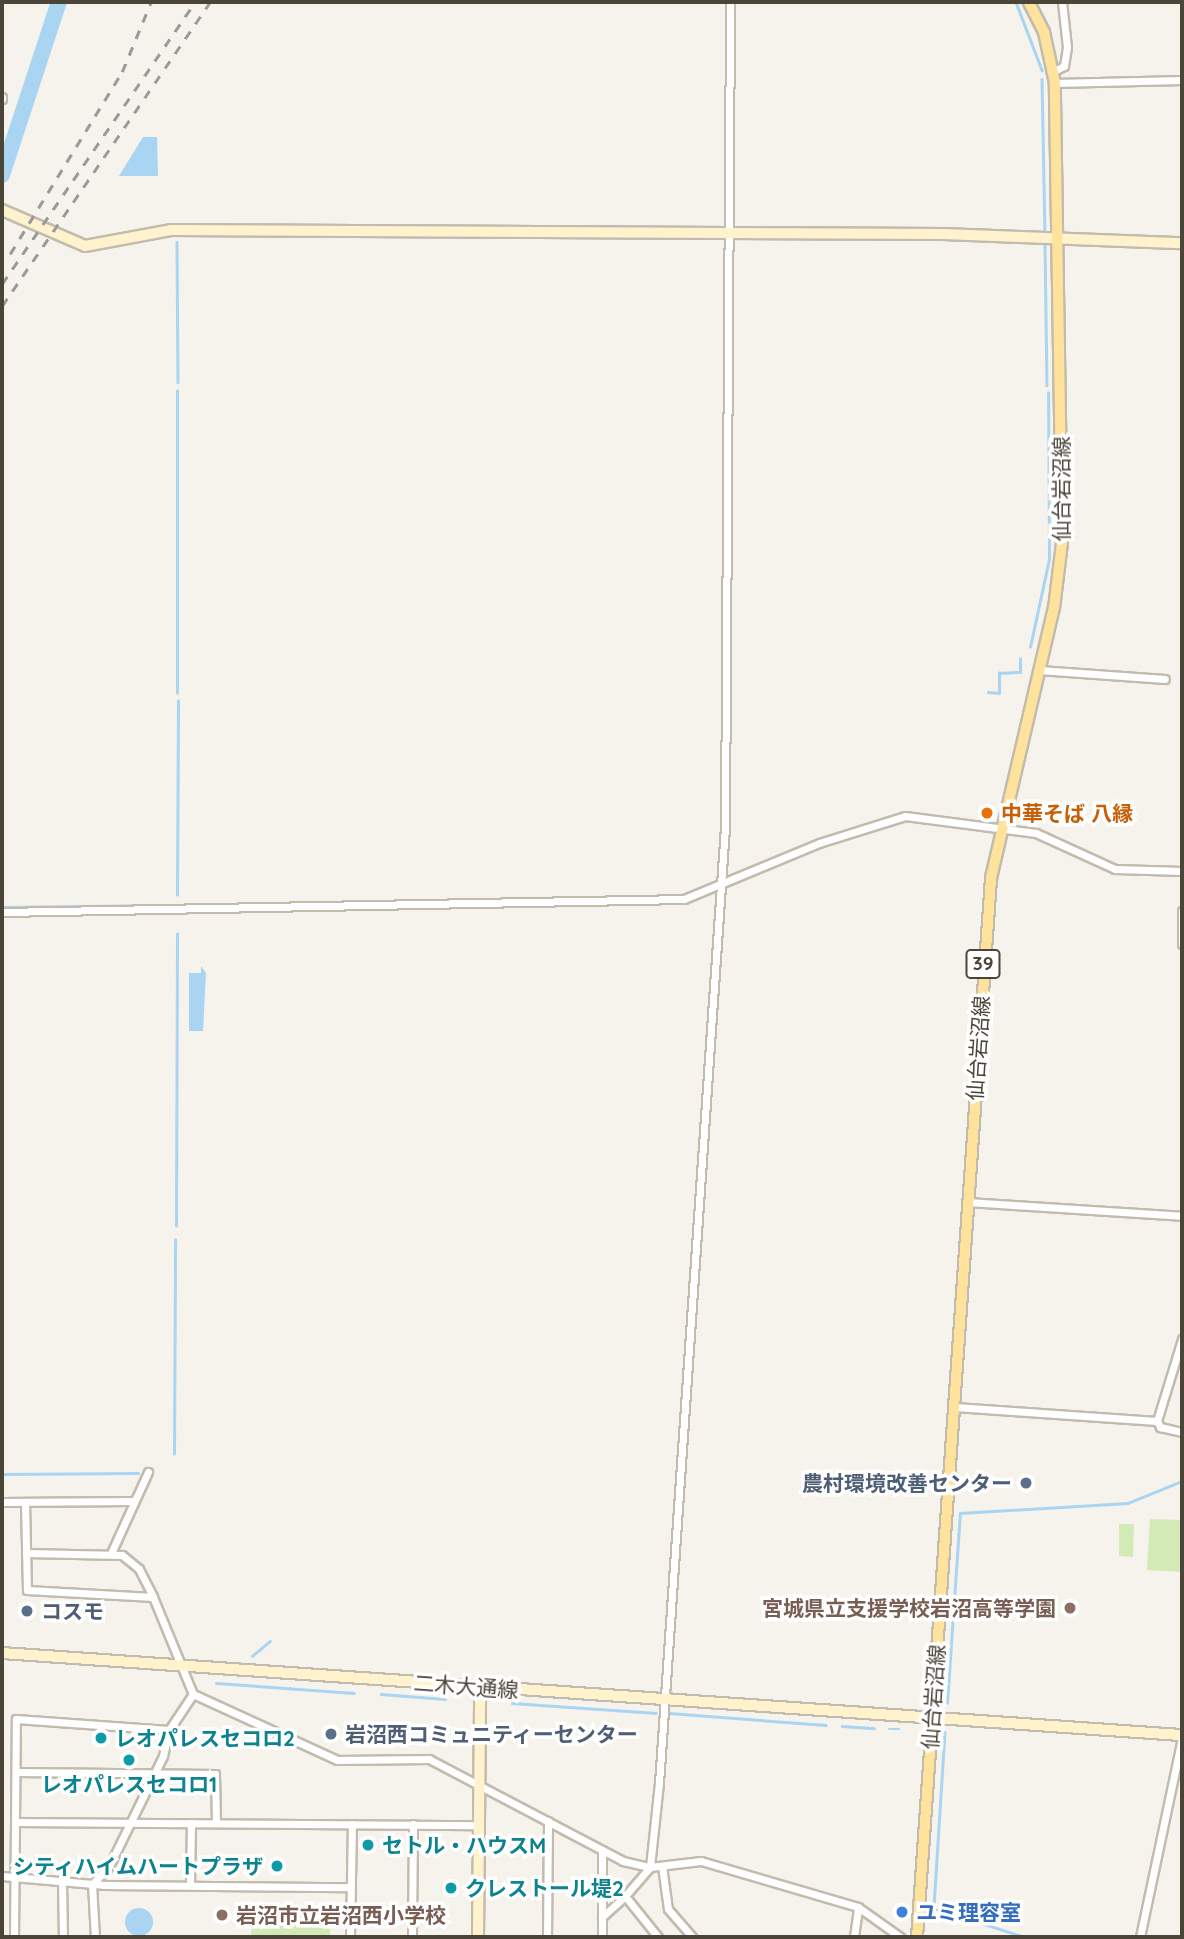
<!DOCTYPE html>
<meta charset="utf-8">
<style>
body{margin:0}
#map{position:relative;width:1184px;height:1939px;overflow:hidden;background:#f6f3ec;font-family:Quicksand,"Noto Sans JP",sans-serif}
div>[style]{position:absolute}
.green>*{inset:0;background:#d2eab5}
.water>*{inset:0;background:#a9d4f2}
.round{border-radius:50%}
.stream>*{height:2.5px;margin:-1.25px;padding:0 1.25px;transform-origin:1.25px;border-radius:1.25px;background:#a9d4f2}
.river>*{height:16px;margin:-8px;padding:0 8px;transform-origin:8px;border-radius:8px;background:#a9d4f2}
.roads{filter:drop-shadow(2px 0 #c2bbae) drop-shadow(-2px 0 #c2bbae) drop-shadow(0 2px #c2bbae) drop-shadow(0 -2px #c2bbae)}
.street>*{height:7px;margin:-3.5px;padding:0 3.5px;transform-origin:3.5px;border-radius:3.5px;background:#fff}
.secondary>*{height:10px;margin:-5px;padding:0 5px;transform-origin:5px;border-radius:5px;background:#fff3cd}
.primary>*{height:10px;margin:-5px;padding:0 5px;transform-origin:5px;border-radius:5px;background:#ffe39c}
.rail>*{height:2.5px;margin-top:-1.25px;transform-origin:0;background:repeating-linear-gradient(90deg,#9a9a9a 0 9px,transparent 0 18px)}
.dots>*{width:19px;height:19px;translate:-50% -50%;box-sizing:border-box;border:4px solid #fff;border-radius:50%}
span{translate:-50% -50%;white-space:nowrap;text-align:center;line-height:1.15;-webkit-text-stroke:7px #fff;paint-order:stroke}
.shield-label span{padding:2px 5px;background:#fff;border:2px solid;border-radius:5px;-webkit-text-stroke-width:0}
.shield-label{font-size:19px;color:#4b4439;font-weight:700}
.street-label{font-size:21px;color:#4b4439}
.food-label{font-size:21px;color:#c56008;font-weight:700}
.left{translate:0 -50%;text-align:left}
.service-label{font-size:21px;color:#4e5e75;font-weight:700}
.right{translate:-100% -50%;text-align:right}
.education-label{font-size:21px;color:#785e54;font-weight:700}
.culture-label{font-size:21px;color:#0d838f;font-weight:700}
.shop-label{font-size:21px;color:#366cbe;font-weight:700}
.frame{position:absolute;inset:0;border:4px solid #4b4439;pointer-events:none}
</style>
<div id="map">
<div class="green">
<div style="clip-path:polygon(1150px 1519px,1182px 1520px,1182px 1572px,1147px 1570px)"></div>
<div style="clip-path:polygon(1119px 1524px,1134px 1524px,1133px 1557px,1119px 1556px)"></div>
<div style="clip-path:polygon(263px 1906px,326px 1907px,331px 1937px,251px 1937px,252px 1921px)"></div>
</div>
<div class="water">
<div style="clip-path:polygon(143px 137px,157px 137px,158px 176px,119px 176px)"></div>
<div style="clip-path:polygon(201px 966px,206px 973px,203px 1031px,189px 1031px,189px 973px,201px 973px)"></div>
<div class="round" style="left:125px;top:1908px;width:28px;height:28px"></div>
</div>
<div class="stream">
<div style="left:1016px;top:2px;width:73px;rotate:69.1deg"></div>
<div style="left:1042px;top:79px;width:152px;rotate:88.9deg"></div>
<div style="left:177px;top:242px;width:140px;rotate:89.6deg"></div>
<div style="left:1045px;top:244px;width:141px;rotate:89.2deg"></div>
<div style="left:1030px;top:647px;width:90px;rotate:-77.8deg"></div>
<div style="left:1049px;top:559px;width:166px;rotate:-90.3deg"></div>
<div style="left:988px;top:692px;width:11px;rotate:5deg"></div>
<div style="left:999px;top:693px;width:20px;rotate:-90deg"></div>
<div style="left:999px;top:673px;width:21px;rotate:-3deg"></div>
<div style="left:1020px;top:672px;width:13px;rotate:-90deg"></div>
<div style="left:177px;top:693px;width:302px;rotate:-90deg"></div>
<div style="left:177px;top:895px;width:194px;rotate:-89.7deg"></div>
<div style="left:175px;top:905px;width:2px"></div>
<div style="left:2px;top:907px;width:164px;rotate:-0.7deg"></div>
<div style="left:176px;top:1226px;width:292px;rotate:-89.8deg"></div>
<div style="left:174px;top:1454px;width:214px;rotate:-89.7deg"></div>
<div style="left:2px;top:1474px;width:136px;rotate:-0.4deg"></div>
<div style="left:252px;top:1656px;width:23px;rotate:-40deg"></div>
<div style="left:216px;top:1683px;width:138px;rotate:4.1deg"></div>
<div style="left:381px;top:1694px;width:64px;rotate:4.5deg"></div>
<div style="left:512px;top:1703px;width:144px;rotate:4deg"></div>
<div style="left:947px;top:1703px;width:190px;rotate:-86.1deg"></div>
<div style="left:960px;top:1513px;width:168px;rotate:-3.4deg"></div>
<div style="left:1128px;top:1503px;width:58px;rotate:-22.2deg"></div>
<div style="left:669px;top:1713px;width:157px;rotate:4.4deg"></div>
<div style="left:842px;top:1726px;width:32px;rotate:4deg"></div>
<div style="left:889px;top:1729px;width:10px"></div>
<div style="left:945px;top:1732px;width:176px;rotate:93.6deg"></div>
<div style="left:934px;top:1908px;width:96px;rotate:17.7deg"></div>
</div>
<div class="river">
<div style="left:2px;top:175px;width:182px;rotate:-71.8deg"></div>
</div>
<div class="roads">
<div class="street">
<div style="left:1054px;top:71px;width:11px;rotate:-27deg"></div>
<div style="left:1064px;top:66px;width:19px;rotate:-81deg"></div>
<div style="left:1067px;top:47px;width:45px;rotate:-96.3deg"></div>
<div style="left:1055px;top:83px;width:127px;rotate:-1.4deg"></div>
<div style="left:2px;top:97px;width:2px;rotate:90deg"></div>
<div style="left:1039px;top:670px;width:126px;rotate:4.1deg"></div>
<div style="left:1182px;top:911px;width:33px;rotate:90deg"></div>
<div style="left:2px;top:912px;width:682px;rotate:-1.09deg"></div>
<div style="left:684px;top:899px;width:146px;rotate:-22.5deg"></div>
<div style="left:819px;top:843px;width:90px;rotate:-17.4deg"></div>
<div style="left:905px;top:816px;width:132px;rotate:7.4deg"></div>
<div style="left:1036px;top:833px;width:87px;rotate:24.5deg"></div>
<div style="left:1115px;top:869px;width:67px;rotate:1.7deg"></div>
<div style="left:967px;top:1202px;width:215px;rotate:3.7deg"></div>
<div style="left:955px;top:1407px;width:202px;rotate:4deg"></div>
<div style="left:1157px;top:1421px;width:7px;rotate:63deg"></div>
<div style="left:1160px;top:1427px;width:23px;rotate:13deg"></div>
<div style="left:1157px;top:1421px;width:86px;rotate:-73deg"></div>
<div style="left:2px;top:1502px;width:132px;rotate:-0.4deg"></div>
<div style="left:25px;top:1502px;width:88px;rotate:88.7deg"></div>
<div style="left:27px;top:1590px;width:126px;rotate:3.2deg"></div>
<div style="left:112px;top:1551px;width:87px;rotate:-65.5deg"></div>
<div style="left:26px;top:1553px;width:96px;rotate:1.2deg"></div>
<div style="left:122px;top:1555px;width:22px;rotate:39deg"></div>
<div style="left:139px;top:1569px;width:31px;rotate:63deg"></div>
<div style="left:153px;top:1597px;width:105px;rotate:67.6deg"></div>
<div style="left:193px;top:1694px;width:43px;rotate:123.7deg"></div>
<div style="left:169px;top:1730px;width:27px;rotate:103deg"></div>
<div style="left:163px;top:1756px;width:123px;rotate:116.1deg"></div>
<div style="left:109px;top:1866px;width:25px;rotate:133deg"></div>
<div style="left:92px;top:1884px;width:53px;rotate:86.8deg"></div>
<div style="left:193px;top:1694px;width:158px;rotate:24.6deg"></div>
<div style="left:337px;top:1760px;width:92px;rotate:-0.6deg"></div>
<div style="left:429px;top:1759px;width:219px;rotate:27.7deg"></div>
<div style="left:623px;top:1861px;width:28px;rotate:13deg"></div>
<div style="left:650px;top:1867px;width:51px;rotate:-6.7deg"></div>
<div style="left:701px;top:1861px;width:164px;rotate:16.3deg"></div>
<div style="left:858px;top:1907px;width:52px;rotate:35.5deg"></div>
<div style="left:17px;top:1772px;width:198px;rotate:0.6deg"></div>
<div style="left:215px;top:1774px;width:49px;rotate:88.8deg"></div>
<div style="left:16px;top:1822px;width:462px;rotate:0.4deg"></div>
<div style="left:662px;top:1866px;width:43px;rotate:82.1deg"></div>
<div style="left:668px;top:1909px;width:37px;rotate:49deg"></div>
<div style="left:2px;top:1876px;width:103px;rotate:5deg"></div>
<div style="left:105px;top:1885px;width:244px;rotate:0.5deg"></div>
<div style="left:62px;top:1881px;width:56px;rotate:89deg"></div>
<div style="left:190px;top:1885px;width:62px;rotate:-89.1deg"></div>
<div style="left:625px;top:1896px;width:38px;rotate:-49deg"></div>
<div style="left:650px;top:1867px;width:84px;rotate:-83.9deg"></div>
<div style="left:659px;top:1783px;width:959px;rotate:-86.05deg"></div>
<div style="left:725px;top:826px;width:824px;rotate:-89.65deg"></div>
<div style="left:602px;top:1917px;width:31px;rotate:-42deg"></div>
<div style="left:625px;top:1896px;width:53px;rotate:51.2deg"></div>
<div style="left:14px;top:1937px;width:218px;rotate:-89.5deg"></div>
<div style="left:16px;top:1719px;width:153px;rotate:4.1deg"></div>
<div style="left:350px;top:1937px;width:113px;rotate:-89deg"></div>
<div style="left:412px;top:1937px;width:113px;rotate:-89.5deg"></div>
<div style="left:547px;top:1937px;width:116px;rotate:-89.5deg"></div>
<div style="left:602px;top:1937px;width:87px;rotate:-90deg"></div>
<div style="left:854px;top:1937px;width:30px;rotate:-82deg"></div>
<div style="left:1140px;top:1937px;width:203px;rotate:-78.1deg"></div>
</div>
<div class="secondary">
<div style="left:2px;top:210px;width:90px;rotate:23.4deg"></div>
<div style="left:85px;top:246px;width:87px;rotate:-10.5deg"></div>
<div style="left:171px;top:230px;width:772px;rotate:0.3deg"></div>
<div style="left:943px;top:234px;width:239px;rotate:2.2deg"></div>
<div style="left:2px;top:1653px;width:1183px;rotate:3.98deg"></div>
<div style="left:478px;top:1937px;width:250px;rotate:-89.5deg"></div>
</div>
<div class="primary">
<div style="left:917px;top:1937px;width:1062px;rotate:-86deg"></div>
<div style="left:991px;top:878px;width:277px;rotate:-76.9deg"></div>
<div style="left:1054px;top:608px;width:65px;rotate:-83deg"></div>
<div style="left:1062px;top:543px;width:460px;rotate:-90.9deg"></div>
<div style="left:1055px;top:83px;width:52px;rotate:-102.2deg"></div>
<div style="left:1044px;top:32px;width:34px;rotate:-117deg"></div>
</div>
</div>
<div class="rail">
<div style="left:10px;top:254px;width:214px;rotate:-58.4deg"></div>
<div style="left:122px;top:72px;width:76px;rotate:-67.5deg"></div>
<div style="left:2px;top:284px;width:342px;rotate:-55.6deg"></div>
<div style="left:2px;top:306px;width:368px;rotate:-55.6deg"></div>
</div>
<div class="dots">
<div style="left:987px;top:813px;background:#e8710a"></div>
<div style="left:1026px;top:1483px;background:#5c6f8a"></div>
<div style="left:1070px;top:1608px;background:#8d6e63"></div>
<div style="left:27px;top:1611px;background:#5c6f8a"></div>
<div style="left:331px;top:1734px;background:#5c6f8a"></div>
<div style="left:101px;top:1738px;background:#0f9aa8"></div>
<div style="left:129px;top:1760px;background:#0f9aa8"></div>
<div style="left:368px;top:1845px;background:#0f9aa8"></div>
<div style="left:277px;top:1866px;background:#0f9aa8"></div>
<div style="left:451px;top:1888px;background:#0f9aa8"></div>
<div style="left:902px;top:1912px;background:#3f7fe0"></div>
<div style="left:222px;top:1915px;background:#8d6e63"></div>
</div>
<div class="shield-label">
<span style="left:983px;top:964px">39</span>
</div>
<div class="street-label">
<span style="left:1061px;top:489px;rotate:-90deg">仙台岩沼線</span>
<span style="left:978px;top:1048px;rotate:-86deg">仙台岩沼線</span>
<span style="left:466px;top:1686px;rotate:4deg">二木大通線</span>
<span style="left:933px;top:1697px;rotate:-86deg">仙台岩沼線</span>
</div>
<div class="food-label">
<span class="left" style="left:1001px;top:813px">中華そば 八縁</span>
</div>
<div class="service-label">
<span class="right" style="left:1012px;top:1483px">農村環境改善センター</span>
<span class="left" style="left:41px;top:1611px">コスモ</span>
<span class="left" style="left:345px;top:1734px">岩沼西コミュニティーセンター</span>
</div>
<div class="education-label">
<span class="right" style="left:1056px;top:1608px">宮城県立支援学校岩沼高等学園</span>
<span class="left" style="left:236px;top:1915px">岩沼市立岩沼西小学校</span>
</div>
<div class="culture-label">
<span class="left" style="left:115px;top:1738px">レオパレスセコロ2</span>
<span style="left:129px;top:1784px">レオパレスセコロ1</span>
<span class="left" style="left:382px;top:1845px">セトル・ハウスM</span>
<span class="right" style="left:263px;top:1866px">シティハイムハートプラザ</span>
<span class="left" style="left:465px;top:1888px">クレストール堤2</span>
</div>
<div class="shop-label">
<span class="left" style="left:916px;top:1912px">ユミ理容室</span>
</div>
<div class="frame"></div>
</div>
